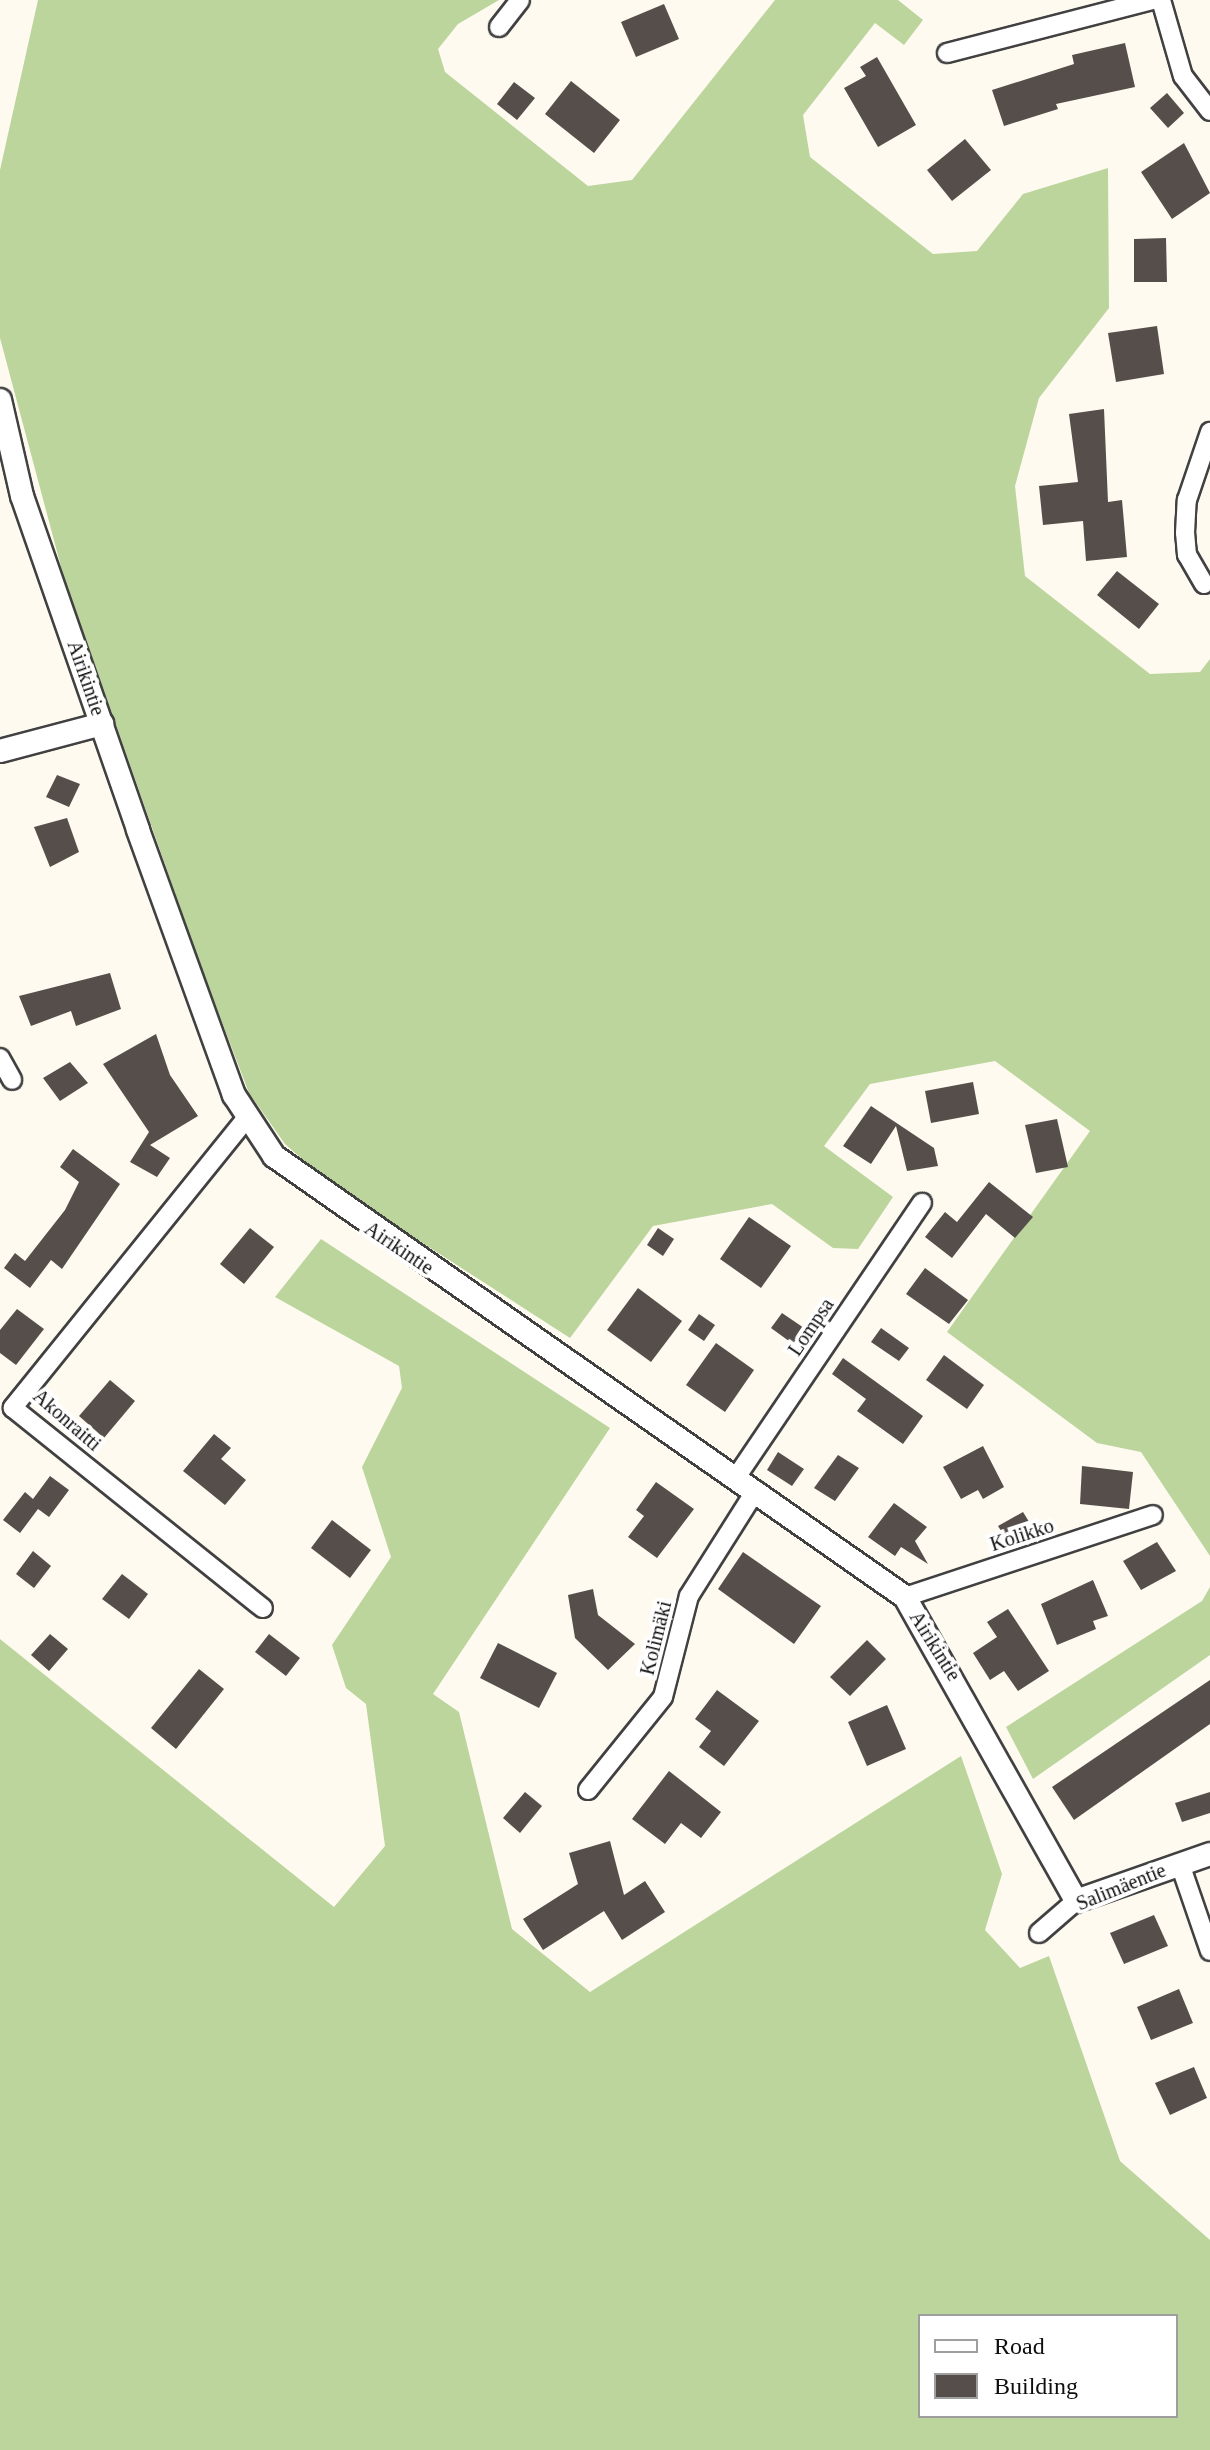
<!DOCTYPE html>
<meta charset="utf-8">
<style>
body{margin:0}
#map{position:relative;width:1210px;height:2450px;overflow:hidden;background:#fefaf0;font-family:"Times New Roman",serif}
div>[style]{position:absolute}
.forest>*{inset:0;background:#bcd59d}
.building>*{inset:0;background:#564e4b}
.roads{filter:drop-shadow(2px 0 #414141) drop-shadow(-2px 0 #414141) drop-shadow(0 2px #414141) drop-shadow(0 -2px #414141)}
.minor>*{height:18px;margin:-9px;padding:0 9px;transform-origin:9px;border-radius:9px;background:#fff}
.tertiary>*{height:22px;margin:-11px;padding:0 11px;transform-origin:11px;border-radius:11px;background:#fff}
span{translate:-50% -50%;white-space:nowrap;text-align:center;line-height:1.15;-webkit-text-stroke:8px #fff;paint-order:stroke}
.street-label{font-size:20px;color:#0e0e0e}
.legend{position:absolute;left:918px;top:2314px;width:260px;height:104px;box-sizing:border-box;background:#fff;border:2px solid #9f9f9f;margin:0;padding:10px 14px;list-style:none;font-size:24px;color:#0e0e0e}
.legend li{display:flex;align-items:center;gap:16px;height:40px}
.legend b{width:40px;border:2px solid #9f9f9f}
</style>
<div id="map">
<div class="forest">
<div style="clip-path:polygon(38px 0,499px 0,458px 24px,438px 49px,445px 72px,588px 186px,632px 180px,775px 0,898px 0,923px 20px,904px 45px,875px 23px,803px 115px,810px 157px,933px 254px,977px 251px,1023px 194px,1108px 168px,1109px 308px,1039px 398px,1015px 486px,1025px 576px,1150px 674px,1200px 672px,1210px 659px,1210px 1556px,1141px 1452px,1097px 1443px,947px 1332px,1090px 1131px,995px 1061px,870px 1084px,824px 1146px,893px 1197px,858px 1249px,833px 1248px,772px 1204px,653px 1226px,570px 1338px,328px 1182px,285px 1144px,249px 1093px,201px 967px,63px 574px,0 338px,0 170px)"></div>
<div style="clip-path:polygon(evenodd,321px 1239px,610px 1428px,433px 1694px,459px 1712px,512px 1929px,590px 1992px,961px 1756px,1002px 1874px,985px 1930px,1020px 1968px,1049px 1956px,1120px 2161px,1210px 2240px,1210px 2450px,0 2450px,0 1639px,334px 1907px,385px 1846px,366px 1704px,346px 1688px,332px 1645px,391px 1557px,362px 1467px,402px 1388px,399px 1366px,275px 1297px,321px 1239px,920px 2316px,1176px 2316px,1176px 2416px,920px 2416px,920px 2316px)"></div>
<div style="clip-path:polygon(1210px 1587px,1210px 1655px,1033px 1779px,1006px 1727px,1202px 1601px)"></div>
</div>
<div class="building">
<div style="clip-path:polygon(664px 4px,679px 39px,636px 57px,621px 22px)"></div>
<div style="clip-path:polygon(1125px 43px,1135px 87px,1056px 104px,1058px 109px,1004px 126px,992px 90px,1074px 64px,1072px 55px)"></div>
<div style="clip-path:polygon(877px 57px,916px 125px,878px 147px,844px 88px,866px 76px,860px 67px)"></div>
<div style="clip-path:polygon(571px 81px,620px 120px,594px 153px,545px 114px)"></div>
<div style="clip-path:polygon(514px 82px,535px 98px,517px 120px,497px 104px)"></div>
<div style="clip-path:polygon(1167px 93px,1184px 113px,1168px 128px,1150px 108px)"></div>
<div style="clip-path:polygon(965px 139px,991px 170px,952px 201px,927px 170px)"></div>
<div style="clip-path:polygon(1184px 143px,1210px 193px,1172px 219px,1141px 172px)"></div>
<div style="clip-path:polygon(1166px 238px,1167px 282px,1134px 282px,1134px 239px)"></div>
<div style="clip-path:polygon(1157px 326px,1164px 374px,1116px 382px,1108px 333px)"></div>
<div style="clip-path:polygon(1104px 409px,1108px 502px,1122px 500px,1127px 557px,1086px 561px,1083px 521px,1043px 525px,1039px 486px,1078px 482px,1069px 414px)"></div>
<div style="clip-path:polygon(1117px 571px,1159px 604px,1139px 629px,1097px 595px)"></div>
<div style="clip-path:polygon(57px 775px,80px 784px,69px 807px,46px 797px)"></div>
<div style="clip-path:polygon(67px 818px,79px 852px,50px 867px,34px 827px)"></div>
<div style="clip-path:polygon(110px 973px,121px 1009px,76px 1026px,71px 1011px,31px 1026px,19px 996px)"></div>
<div style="clip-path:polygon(156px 1034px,170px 1075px,198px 1116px,150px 1145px,170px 1158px,157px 1177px,130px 1162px,149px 1132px,103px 1064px)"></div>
<div style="clip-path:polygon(70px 1062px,88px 1083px,60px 1101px,43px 1078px)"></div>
<div style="clip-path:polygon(973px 1082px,979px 1114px,931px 1123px,925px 1091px)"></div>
<div style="clip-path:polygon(871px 1106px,934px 1148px,938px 1166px,907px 1171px,896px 1126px,871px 1164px,843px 1146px)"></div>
<div style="clip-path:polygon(1057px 1119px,1068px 1167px,1036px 1173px,1025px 1125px)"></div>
<div style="clip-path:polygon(73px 1149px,120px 1184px,62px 1269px,51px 1260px,30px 1288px,4px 1268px,15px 1253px,25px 1261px,65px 1210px,79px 1182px,60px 1167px)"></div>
<div style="clip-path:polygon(989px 1182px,1033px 1217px,1015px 1238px,986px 1214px,952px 1258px,925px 1237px,945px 1212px,957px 1222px)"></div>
<div style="clip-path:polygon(749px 1217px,791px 1246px,761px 1288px,720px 1259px)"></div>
<div style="clip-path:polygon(250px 1228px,274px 1247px,244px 1284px,220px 1264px)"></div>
<div style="clip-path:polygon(658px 1228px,674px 1239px,663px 1256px,647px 1245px)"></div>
<div style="clip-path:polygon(925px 1268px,968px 1300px,949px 1324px,906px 1294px)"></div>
<div style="clip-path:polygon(638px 1288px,682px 1321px,651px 1362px,607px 1330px)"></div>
<div style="clip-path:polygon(17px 1309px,44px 1329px,16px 1365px,0 1353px,0 1330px)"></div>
<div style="clip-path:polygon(782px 1313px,804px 1328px,793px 1344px,771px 1328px)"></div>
<div style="clip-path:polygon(699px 1314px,715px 1325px,704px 1341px,688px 1330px)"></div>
<div style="clip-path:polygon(881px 1328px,909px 1348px,899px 1361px,871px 1342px)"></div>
<div style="clip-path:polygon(716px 1343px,754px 1370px,725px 1412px,686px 1385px)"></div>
<div style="clip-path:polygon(944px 1355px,984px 1385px,967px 1409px,926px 1380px)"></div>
<div style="clip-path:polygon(843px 1358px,923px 1416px,903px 1444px,857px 1411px,866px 1399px,832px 1374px)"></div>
<div style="clip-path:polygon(110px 1380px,135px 1401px,104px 1438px,79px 1416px)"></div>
<div style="clip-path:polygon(214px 1434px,231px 1448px,221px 1459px,246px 1480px,225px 1505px,183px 1471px)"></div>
<div style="clip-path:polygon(983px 1446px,1004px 1487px,983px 1499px,978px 1490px,961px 1499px,943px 1467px)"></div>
<div style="clip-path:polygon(778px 1452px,804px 1469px,792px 1486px,767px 1470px)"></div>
<div style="clip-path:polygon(838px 1455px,859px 1468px,835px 1501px,814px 1488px)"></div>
<div style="clip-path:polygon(1082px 1466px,1133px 1472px,1129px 1509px,1080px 1504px)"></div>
<div style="clip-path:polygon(50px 1476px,69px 1490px,49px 1517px,38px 1509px,20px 1533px,3px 1520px,25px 1492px,33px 1499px)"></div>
<div style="clip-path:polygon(656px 1482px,694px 1509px,657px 1558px,628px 1537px,644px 1516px,636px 1510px)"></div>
<div style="clip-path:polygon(894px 1503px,927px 1527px,915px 1541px,928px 1564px,901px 1547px,895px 1556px,868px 1537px)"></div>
<div style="clip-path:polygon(1023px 1512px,1036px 1533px,1011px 1547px,998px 1526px)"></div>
<div style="clip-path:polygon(332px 1520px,371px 1550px,350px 1578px,311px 1548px)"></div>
<div style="clip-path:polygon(1157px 1542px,1176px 1571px,1141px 1590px,1123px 1561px)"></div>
<div style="clip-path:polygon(33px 1551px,51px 1566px,34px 1588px,16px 1574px)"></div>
<div style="clip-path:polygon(743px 1552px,821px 1606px,794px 1644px,718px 1589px)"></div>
<div style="clip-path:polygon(122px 1574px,148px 1594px,129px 1619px,102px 1599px)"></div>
<div style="clip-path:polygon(1093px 1580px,1108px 1616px,1093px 1621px,1096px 1629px,1057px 1645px,1041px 1604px)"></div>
<div style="clip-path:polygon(593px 1589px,598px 1615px,635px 1644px,608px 1670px,575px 1638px,568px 1595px)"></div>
<div style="clip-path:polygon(1008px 1609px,1049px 1671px,1018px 1691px,1004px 1671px,990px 1680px,973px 1653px,997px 1637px,987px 1622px)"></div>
<div style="clip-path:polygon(50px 1634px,68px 1649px,49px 1671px,31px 1655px)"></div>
<div style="clip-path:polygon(269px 1634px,300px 1658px,286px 1676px,255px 1652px)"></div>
<div style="clip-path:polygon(867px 1640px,886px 1659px,850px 1696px,830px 1677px)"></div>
<div style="clip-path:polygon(498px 1643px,557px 1673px,539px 1708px,480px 1678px)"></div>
<div style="clip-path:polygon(199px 1669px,224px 1689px,176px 1749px,151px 1728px)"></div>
<div style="clip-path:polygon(1210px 1680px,1210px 1724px,1074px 1820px,1052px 1787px)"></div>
<div style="clip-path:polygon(717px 1690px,759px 1721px,724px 1766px,699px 1747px,711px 1731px,695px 1719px)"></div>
<div style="clip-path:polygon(887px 1705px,906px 1749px,867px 1766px,848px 1722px)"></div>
<div style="clip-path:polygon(669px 1771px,721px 1812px,701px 1838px,681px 1823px,665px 1844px,632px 1819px)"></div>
<div style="clip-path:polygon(525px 1792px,542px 1806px,520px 1833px,503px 1818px)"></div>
<div style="clip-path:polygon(1210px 1792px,1210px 1813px,1182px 1822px,1175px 1803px)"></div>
<div style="clip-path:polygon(610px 1841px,624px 1895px,645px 1881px,665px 1912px,622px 1940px,604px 1911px,543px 1950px,523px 1919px,578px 1884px,569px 1853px)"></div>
<div style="clip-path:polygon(1154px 1915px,1168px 1946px,1124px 1964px,1110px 1933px)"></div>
<div style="clip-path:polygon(1179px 1989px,1193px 2023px,1151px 2040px,1137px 2007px)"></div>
<div style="clip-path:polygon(1194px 2067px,1207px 2098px,1170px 2115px,1155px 2083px)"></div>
</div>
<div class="roads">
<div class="minor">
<div style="left:1161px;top:0;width:79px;rotate:73.9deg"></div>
<div style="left:1183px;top:76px;width:44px;rotate:52.4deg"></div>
<div style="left:499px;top:27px;width:34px;rotate:-52deg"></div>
<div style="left:947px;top:53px;width:212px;rotate:-14.5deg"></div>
<div style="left:1204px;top:584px;width:34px;rotate:-120deg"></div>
<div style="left:1187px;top:555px;width:22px;rotate:-95deg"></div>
<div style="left:1185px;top:533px;width:33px;rotate:-87deg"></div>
<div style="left:1187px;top:500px;width:72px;rotate:-71.3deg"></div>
<div style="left:0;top:1058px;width:25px;rotate:61deg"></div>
<div style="left:245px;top:1120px;width:370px;rotate:128.9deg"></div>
<div style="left:13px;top:1408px;width:320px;rotate:38.7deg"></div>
<div style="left:737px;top:1476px;width:330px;rotate:-55.9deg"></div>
<div style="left:905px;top:1597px;width:261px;rotate:-18.3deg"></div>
<div style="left:588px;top:1790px;width:119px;rotate:-51.1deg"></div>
<div style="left:663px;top:1697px;width:104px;rotate:-75.6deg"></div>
<div style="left:689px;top:1596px;width:125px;rotate:-57.7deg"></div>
<div style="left:1180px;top:1864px;width:92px;rotate:71deg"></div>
<div style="left:1039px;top:1933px;width:49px;rotate:-40.9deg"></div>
</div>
<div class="tertiary">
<div style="left:0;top:400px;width:98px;rotate:77.1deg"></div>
<div style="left:22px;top:496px;width:354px;rotate:70.8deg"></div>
<div style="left:138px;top:830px;width:282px;rotate:70.1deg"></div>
<div style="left:234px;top:1095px;width:73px;rotate:56.7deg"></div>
<div style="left:274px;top:1156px;width:770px;rotate:34.95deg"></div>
<div style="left:905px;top:1597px;width:349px;rotate:60.6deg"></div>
<div style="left:1076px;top:1901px;width:142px;rotate:-19.3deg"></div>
<div style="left:0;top:751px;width:106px;rotate:-14.8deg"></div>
</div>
</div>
<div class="street-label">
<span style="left:86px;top:678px;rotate:71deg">Airikintie</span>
<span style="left:399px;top:1248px;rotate:34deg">Airikintie</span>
<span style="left:811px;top:1327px;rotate:-56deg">Lompsa</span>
<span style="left:67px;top:1420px;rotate:41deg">Akonraitti</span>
<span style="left:1022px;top:1535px;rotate:-18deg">Kolikko</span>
<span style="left:656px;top:1638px;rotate:-76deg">Kolimäki</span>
<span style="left:935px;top:1646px;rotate:58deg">Airikintie</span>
<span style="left:1121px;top:1887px;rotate:-22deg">Salimäentie</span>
</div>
<ul class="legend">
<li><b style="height:10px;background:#fff"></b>Road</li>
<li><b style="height:22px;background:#564e4b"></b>Building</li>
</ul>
</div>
